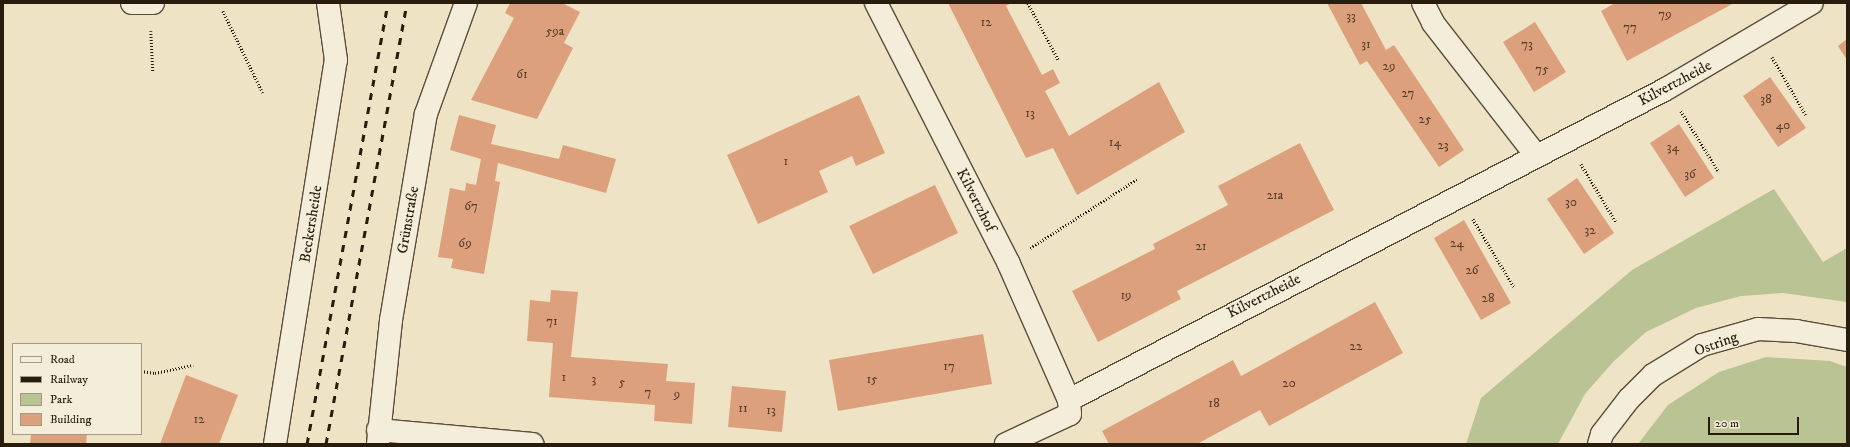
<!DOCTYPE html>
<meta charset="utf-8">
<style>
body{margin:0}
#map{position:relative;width:1850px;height:447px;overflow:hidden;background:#eee3c5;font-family:"IM FELL DW Pica",serif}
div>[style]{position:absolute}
.green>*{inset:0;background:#bac394}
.building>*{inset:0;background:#dda07d}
.path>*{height:2.5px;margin-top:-1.25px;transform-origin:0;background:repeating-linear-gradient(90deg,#281c0c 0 1px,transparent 0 3px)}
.roads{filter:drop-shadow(1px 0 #5a4e3a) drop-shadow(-1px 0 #5a4e3a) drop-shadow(0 1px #5a4e3a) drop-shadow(0 -1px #5a4e3a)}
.minor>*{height:22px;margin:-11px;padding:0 11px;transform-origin:11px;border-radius:11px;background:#f4edd9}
.secondary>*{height:22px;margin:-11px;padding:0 11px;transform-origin:11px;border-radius:11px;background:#f4edd9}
.rail>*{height:3px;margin-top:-1.5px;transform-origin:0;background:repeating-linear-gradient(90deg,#281c0c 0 7px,transparent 0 14px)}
span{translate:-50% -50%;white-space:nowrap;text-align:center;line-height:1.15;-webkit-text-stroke:3px #f4edd9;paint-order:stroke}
.number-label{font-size:13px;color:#553d28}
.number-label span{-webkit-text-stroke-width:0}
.street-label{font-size:15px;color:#281c0c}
.frame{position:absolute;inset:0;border:4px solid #281c0c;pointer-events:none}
.legend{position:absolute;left:12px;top:343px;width:130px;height:92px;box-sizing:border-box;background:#f4edd9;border:1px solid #a29987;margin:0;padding:5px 7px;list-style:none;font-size:12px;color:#281c0c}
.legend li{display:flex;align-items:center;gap:8px;height:20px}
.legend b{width:20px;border:1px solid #a29987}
.scale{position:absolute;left:1708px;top:417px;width:91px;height:18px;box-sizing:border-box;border:2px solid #281c0c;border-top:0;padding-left:5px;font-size:12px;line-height:14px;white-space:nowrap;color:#281c0c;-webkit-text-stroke:3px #f4edd9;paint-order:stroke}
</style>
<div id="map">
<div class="green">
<div style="clip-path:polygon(1774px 189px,1823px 262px,1847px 248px,1847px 302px,1783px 293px,1741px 296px,1696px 308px,1646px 332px,1614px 361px,1585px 394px,1558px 444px,1466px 444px,1481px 398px,1632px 270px)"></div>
<div style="clip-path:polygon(1766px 357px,1830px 361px,1847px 367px,1847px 444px,1638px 444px,1668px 405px,1719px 372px)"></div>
</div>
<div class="building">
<div style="clip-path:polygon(510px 3px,562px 3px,580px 12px,564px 43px,573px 48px,537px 119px,471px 100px,514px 18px,505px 13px)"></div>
<div style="clip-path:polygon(948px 3px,1011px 3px,1006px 6px,1042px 75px,1053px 69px,1060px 83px,1045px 91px,1069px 136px,1159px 82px,1185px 132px,1077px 195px,1053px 148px,1026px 158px)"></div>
<div style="clip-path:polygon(1327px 3px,1361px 3px,1386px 50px,1394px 45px,1464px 150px,1439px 167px,1367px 61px,1360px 65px)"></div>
<div style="clip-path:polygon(1615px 3px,1734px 3px,1627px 61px,1601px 11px)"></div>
<div style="clip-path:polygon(1535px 22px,1566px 72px,1534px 92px,1503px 42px)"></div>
<div style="clip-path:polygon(1847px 39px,1847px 60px,1838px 46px)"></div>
<div style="clip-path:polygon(1770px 77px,1806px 128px,1778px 147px,1743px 96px)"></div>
<div style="clip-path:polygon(859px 95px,885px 153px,856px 166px,852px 156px,819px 171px,828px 192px,758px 224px,727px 155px)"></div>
<div style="clip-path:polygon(459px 115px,496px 125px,491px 144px,559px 159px,563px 145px,616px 159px,606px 193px,498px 163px,495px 181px,500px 182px,484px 274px,451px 268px,453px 259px,438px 257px,450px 188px,465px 191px,466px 183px,476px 185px,481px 159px,450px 150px)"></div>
<div style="clip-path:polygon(1679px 124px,1714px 178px,1685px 197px,1650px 143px)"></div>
<div style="clip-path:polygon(1300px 143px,1334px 210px,1177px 291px,1181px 299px,1098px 342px,1072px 291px,1155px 249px,1153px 244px,1228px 205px,1218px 186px)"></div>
<div style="clip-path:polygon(1577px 178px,1614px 233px,1584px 254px,1547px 199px)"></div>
<div style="clip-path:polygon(935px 185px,958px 233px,873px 274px,849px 226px)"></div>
<div style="clip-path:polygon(1464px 220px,1511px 303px,1481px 320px,1434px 238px)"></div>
<div style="clip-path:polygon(551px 290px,578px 292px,571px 357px,668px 364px,666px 381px,695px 383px,692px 424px,654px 421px,655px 405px,549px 397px,553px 343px,527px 341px,530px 300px,550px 302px)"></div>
<div style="clip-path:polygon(1375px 302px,1403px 353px,1269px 426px,1260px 410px,1197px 444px,1109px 444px,1102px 431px,1233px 360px,1241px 376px)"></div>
<div style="clip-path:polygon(983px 334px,992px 384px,838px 411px,829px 360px)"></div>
<div style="clip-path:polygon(186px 375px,238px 395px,219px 444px,160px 444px)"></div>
<div style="clip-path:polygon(732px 386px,786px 391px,782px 432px,728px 427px)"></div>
<div style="clip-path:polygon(31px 434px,87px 434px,86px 444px,30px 444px)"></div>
</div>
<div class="path">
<div style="left:1028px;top:3px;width:64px;rotate:61.8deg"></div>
<div style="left:223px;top:11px;width:91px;rotate:64deg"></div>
<div style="left:151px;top:31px;width:41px;rotate:87.2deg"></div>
<div style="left:1772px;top:57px;width:67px;rotate:59.6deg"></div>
<div style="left:1681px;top:111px;width:72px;rotate:58.1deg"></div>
<div style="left:1581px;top:164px;width:68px;rotate:58.9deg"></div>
<div style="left:1473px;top:219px;width:79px;rotate:58.9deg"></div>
<div style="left:1030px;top:248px;width:127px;rotate:-32.8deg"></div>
<div style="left:71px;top:344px;width:19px"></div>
<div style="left:141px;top:371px;width:14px;rotate:8deg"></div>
<div style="left:155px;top:373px;width:39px;rotate:-12deg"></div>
</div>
<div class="roads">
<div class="minor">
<div style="left:132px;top:3px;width:21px"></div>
<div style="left:876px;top:3px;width:291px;rotate:63deg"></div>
<div style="left:1008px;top:262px;width:151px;rotate:66.2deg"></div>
<div style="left:1069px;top:400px;width:14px;rotate:86deg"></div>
<div style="left:1070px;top:414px;width:71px;rotate:154.9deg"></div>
<div style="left:1423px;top:3px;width:22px;rotate:63deg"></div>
<div style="left:1433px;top:23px;width:166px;rotate:52.1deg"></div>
<div style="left:1069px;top:400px;width:673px;rotate:-27.52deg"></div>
<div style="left:1666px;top:89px;width:169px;rotate:-30.5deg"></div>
<div style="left:378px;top:430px;width:155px;rotate:5.2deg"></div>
<div style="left:275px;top:444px;width:389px;rotate:-81deg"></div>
<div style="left:336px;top:60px;width:58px;rotate:-98deg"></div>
<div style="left:378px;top:444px;width:125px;rotate:-84deg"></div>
<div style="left:391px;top:320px;width:209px;rotate:-80.4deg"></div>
<div style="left:426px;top:114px;width:118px;rotate:-70.2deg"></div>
</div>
<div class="secondary">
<div style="left:1599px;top:444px;width:10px;rotate:-73deg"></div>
<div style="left:1602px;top:434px;width:44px;rotate:-52.4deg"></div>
<div style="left:1629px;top:399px;width:34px;rotate:-45deg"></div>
<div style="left:1653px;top:375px;width:57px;rotate:-31.5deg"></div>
<div style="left:1702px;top:345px;width:58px;rotate:-15.9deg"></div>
<div style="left:1758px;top:329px;width:38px;rotate:3deg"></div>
<div style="left:1796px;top:331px;width:52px;rotate:10deg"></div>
</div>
</div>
<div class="rail">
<div style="left:307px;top:444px;width:448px;rotate:-79.6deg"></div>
<div style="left:326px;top:444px;width:448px;rotate:-79.6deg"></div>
</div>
<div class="number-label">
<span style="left:1665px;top:14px">79</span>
<span style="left:1351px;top:16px">33</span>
<span style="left:986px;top:22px">12</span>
<span style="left:1630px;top:27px">77</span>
<span style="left:555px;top:31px">59a</span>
<span style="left:1366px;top:44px">31</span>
<span style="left:1527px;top:44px">73</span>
<span style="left:1389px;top:66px">29</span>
<span style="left:1542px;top:69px">75</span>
<span style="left:522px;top:74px">61</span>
<span style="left:1408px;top:93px">27</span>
<span style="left:1766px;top:99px">38</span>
<span style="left:1030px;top:113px">13</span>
<span style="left:1425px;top:119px">25</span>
<span style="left:1783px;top:125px">40</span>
<span style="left:1115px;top:142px">14</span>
<span style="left:1443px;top:145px">23</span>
<span style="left:1673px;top:147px">34</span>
<span style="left:786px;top:161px">1</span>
<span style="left:1690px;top:174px">36</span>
<span style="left:1275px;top:195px">21a</span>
<span style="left:1571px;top:202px">30</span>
<span style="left:471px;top:206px">67</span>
<span style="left:1590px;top:230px">32</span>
<span style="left:465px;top:243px">69</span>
<span style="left:1457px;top:243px">24</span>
<span style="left:1201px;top:246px">21</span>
<span style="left:1472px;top:270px">26</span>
<span style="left:1126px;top:295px">19</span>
<span style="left:1488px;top:298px">28</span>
<span style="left:552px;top:321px">71</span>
<span style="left:1356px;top:346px">22</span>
<span style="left:949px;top:366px">17</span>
<span style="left:564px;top:377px">1</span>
<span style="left:594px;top:379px">3</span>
<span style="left:872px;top:379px">15</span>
<span style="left:622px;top:382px">5</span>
<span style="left:1289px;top:383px">20</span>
<span style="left:648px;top:392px">7</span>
<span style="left:677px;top:394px">9</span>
<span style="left:1214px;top:403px">18</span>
<span style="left:743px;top:408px">11</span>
<span style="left:771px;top:410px">13</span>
<span style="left:199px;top:419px">12</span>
</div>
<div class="street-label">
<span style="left:1675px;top:83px;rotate:-28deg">Kilvertzheide</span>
<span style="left:976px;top:200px;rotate:63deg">Kilvertzhof</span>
<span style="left:408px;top:220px;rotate:-80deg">Grünstraße</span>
<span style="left:311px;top:224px;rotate:-81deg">Beckersheide</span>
<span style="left:1264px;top:296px;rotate:-27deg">Kilvertzheide</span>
<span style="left:1716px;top:344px;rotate:-20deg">Ostring</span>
</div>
<div class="frame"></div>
<ul class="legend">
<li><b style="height:5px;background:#f4edd9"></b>Road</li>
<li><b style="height:5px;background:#281c0c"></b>Railway</li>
<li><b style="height:11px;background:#bac394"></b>Park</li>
<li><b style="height:11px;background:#dda07d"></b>Building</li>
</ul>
<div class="scale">20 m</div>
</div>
